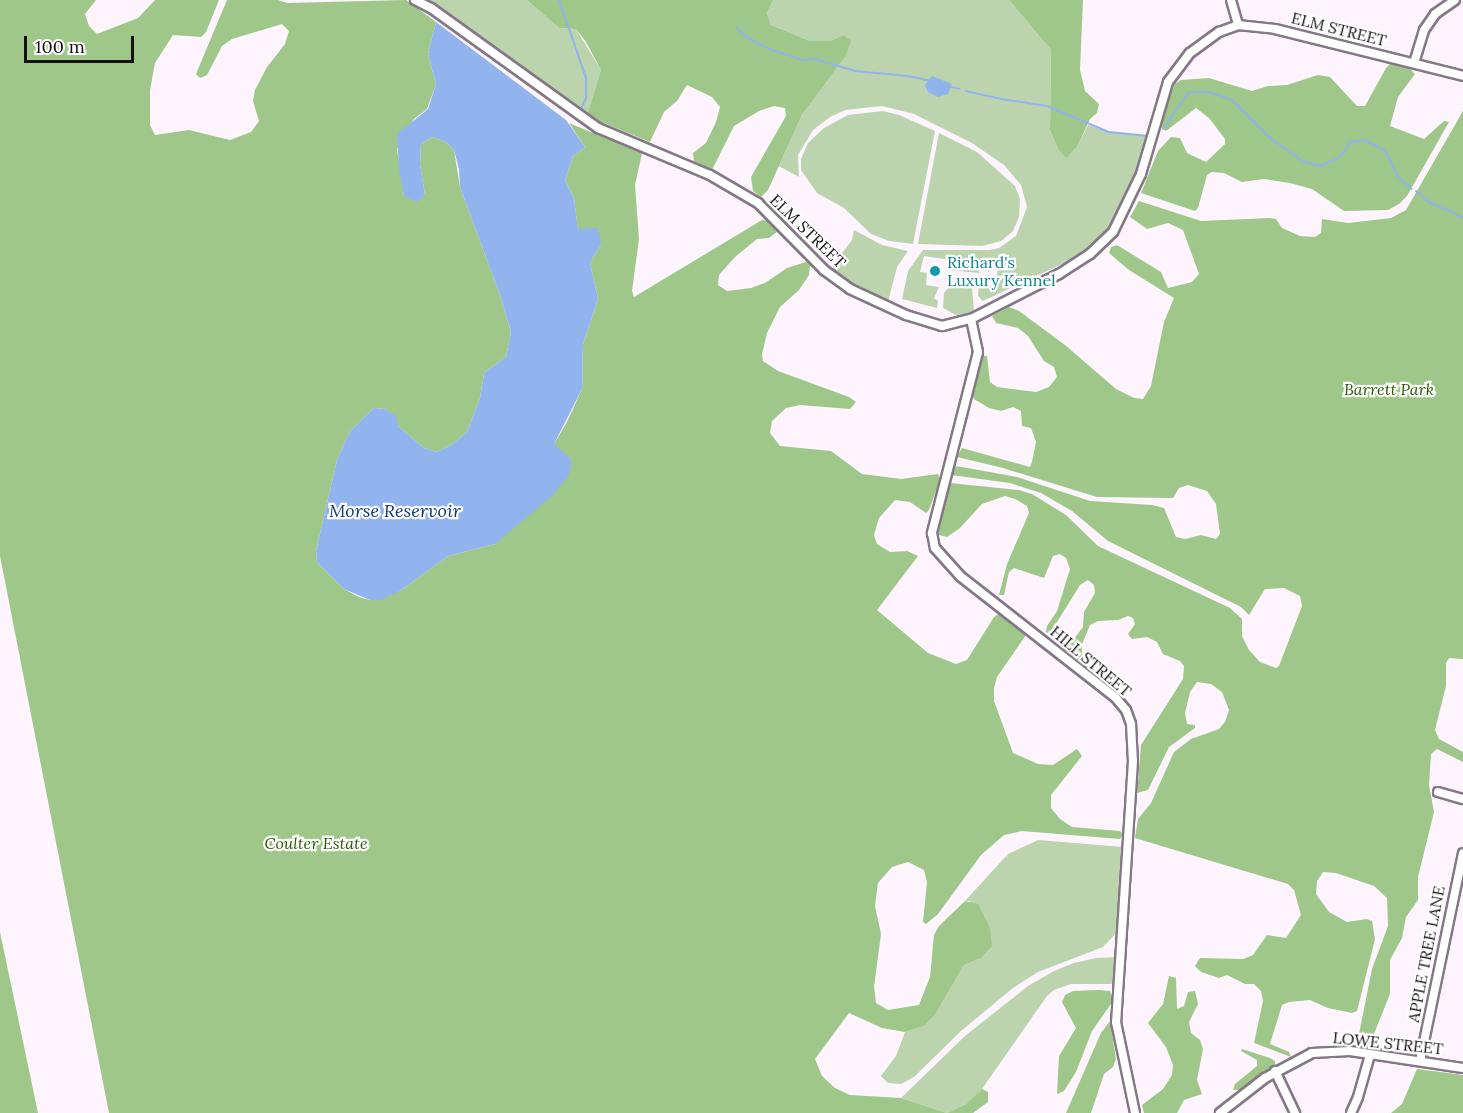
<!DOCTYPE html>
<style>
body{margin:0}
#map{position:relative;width:1463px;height:1113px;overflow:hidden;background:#fdf4fd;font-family:Lora,serif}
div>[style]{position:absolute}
.green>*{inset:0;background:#bbd4ae}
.forest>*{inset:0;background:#9fc789}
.water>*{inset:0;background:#91b3ee}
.stream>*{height:2px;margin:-1px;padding:0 1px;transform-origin:1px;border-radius:1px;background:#91b3ee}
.roads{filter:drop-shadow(2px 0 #857886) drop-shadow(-2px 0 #857886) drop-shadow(0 2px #857886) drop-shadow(0 -2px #857886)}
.street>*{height:8px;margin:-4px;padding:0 4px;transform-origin:4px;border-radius:4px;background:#fff}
.dots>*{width:16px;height:16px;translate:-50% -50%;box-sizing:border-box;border:3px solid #fff;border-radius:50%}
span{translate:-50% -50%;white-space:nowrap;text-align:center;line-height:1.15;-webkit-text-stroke:4.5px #fff;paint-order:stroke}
.street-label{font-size:16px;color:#151015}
.culture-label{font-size:16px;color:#0d838f}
.left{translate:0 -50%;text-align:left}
.park-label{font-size:16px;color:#2b5a00;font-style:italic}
.water-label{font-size:18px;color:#12367a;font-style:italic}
.scale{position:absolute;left:24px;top:36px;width:110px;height:27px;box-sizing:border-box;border:3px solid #151015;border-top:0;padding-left:8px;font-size:18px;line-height:21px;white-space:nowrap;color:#151015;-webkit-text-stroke:4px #fff;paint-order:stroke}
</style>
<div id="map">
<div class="green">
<div style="clip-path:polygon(428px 0,527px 0,559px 28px,576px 29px,601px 70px,588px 112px,589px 117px)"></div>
<div style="clip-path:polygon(773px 0,1009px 0,1051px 50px,1050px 130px,1058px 149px,1066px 157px,1077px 147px,1088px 125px,1109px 132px,1146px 136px,1140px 166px,1113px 226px,1085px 253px,983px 301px,978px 296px,979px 283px,996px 287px,998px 266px,990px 265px,989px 272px,980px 266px,979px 273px,949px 270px,951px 260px,924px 256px,920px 272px,927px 273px,926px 285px,939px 287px,934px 298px,938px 301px,937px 308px,902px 299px,908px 271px,923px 250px,990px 250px,999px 248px,1016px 236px,1027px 207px,1021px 185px,1004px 165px,972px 143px,914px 114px,882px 106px,845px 110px,830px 117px,813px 130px,798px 155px,799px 177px,779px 166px,802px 115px,845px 57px,844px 35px,830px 41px,810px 41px,771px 25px,767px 13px)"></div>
<div style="clip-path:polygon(883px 111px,899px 115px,935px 131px,913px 244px,889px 241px,871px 234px,844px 208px,817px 193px,801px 170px,801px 159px,808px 143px,824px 128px,848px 115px)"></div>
<div style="clip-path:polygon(939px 133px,977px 152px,1015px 186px,1020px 199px,1019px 217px,1013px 231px,1001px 241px,982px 246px,918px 244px)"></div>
<div style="clip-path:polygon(854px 230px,882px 245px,908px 251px,897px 267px,888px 302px,846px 282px,833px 270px,835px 262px,852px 240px)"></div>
<div style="clip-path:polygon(950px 286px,972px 288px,974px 311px,958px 316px,943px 308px,944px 293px)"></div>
<div style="clip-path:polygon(1038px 840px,1123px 847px,1119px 930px,1103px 947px,1038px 972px,1013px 988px,961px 1031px,914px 1077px,901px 1084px,888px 1083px,881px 1076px,896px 1056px,905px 1032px,924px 1026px,935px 1015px,964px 965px,981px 958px,970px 901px,965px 901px,1008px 854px)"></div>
<div style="clip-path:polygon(1117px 957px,1115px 981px,1111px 984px,1071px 984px,1054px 990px,1047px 996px,982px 1089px,966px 1104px,947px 1113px,901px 1098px,965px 1036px,1028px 986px,1054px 971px,1074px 963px,1096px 958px)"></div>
</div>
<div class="forest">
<div style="clip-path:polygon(0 0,96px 0,85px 14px,89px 26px,97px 34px,138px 18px,155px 0,219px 0,206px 32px,201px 37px,173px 35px,155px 63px,150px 90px,150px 125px,155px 135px,189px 130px,230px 140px,251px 132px,259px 121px,253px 101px,255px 90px,267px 67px,285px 44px,289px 31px,282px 24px,232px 39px,222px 46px,207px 75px,200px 78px,196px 74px,227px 0,278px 0,287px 3px,406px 0,436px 22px,428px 54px,436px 84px,427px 109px,414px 119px,397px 149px,404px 196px,425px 195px,420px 164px,421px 144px,432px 137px,446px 142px,454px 150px,460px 187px,500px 295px,511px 332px,506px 357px,484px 373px,480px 398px,467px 432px,451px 445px,437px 452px,424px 448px,399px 427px,394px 415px,384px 409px,374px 408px,350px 431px,337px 460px,316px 551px,317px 562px,344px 589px,359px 597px,370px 600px,400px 591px,448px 556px,495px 544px,567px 422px,582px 389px,583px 344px,598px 299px,590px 263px,601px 244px,578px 230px,574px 199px,565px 180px,573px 156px,585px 147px,569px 123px,642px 153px,635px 185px,639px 239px,632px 291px,634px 297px,762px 220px,774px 222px,777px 232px,769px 238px,757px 239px,735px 257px,719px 275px,718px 285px,727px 291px,751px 288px,765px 283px,787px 268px,806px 262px,810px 265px,809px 275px,799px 290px,780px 307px,767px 333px,762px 354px,763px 361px,778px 371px,849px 397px,856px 402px,850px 409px,800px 405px,786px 408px,772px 421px,770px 433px,780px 446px,831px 451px,862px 474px,901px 479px,938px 474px,940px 480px,929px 510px,926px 513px,910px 502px,895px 500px,879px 518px,874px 535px,877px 544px,890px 552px,907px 551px,918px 556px,877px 610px,928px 653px,956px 664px,967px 660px,994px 617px,1000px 613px,1021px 629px,1026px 635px,997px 677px,994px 688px,994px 701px,1013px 753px,1038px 764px,1053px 765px,1077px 749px,1082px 756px,1051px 795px,1051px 808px,1060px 819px,1072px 827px,1120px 831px,1124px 835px,1120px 839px,1022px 831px,1004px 835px,981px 855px,938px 914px,926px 924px,923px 922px,927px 882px,924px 870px,908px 862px,892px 867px,878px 883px,875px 906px,881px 934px,874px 987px,876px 1003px,888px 1010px,919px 1005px,930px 977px,934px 935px,939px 926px,965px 901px,978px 904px,990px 928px,992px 946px,981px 958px,964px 965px,935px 1015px,924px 1026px,905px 1032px,882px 1028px,849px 1013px,815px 1059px,822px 1076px,835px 1088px,850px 1095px,901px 1098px,947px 1113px,966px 1104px,982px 1089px,988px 1092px,988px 1102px,973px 1113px,109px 1113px,0 556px)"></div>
<div style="clip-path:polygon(527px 0,773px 0,767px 13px,771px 25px,810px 41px,830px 41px,844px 35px,851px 41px,845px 57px,802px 115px,768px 190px,761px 197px,753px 191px,751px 177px,786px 116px,785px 108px,774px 106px,759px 111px,734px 126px,712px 170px,694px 161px,693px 153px,706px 143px,716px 122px,720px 107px,712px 97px,687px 85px,677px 101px,664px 112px,650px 142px,589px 117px,588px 112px,601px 70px,586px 42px,576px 29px,559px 28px)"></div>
<div style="clip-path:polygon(1009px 0,1083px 0,1080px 70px,1085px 91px,1099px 104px,1097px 113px,1090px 119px,1077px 147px,1066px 158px,1058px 149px,1050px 130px,1051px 50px)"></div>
<div style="clip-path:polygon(1391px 63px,1410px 69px,1415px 74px,1398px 97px,1390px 126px,1424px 139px,1444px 121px,1449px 122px,1407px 196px,1399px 204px,1388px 210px,1344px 211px,1312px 189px,1290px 183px,1264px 179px,1242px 182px,1224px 173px,1212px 172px,1207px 175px,1198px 208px,1195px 211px,1141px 193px,1158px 151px,1171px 137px,1180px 138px,1187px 153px,1206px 162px,1225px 144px,1225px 139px,1209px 118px,1196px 108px,1166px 131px,1160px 126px,1167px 102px,1175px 84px,1181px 80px,1209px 78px,1252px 91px,1268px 86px,1287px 85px,1318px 75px,1330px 77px,1357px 106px,1365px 106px,1386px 68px)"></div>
<div style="clip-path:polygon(1463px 111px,1463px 659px,1449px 658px,1446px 663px,1446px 686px,1435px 730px,1439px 739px,1463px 752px,1463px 762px,1437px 749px,1431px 754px,1429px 785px,1434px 812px,1418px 877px,1418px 900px,1406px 917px,1402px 938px,1390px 960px,1390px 994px,1374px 1034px,1374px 1043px,1378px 1047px,1401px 1054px,1398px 1056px,1360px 1049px,1357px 1044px,1372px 969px,1388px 926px,1387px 898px,1374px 886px,1336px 873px,1323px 872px,1317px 881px,1316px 894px,1329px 912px,1347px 922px,1367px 919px,1372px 921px,1375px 939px,1357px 1011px,1352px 1013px,1328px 1008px,1310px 1000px,1289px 1002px,1282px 1005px,1270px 1044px,1289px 1052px,1291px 1057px,1254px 1043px,1263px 1001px,1261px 991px,1254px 984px,1245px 984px,1227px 975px,1219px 978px,1201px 972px,1195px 966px,1200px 958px,1243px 959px,1253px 955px,1267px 935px,1286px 938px,1301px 915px,1294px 890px,1288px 884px,1135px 838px,1138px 819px,1151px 803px,1174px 752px,1191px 739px,1219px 729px,1225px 722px,1229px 710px,1222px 692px,1211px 684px,1197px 682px,1190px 692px,1185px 713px,1187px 724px,1195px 725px,1195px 728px,1169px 747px,1148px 790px,1137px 793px,1141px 745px,1183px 679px,1184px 666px,1180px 661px,1163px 654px,1157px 642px,1147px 637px,1132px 639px,1128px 634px,1135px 624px,1133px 618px,1128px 616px,1118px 620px,1098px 621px,1090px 625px,1082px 644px,1082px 657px,1078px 659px,1064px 651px,1062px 645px,1074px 639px,1083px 627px,1084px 612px,1095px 593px,1094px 585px,1088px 580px,1080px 585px,1049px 635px,1046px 632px,1047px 626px,1057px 611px,1070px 569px,1066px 558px,1060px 554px,1053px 556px,1044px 578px,1014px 568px,1009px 572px,1004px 595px,999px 595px,1007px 564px,1029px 513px,1027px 506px,1015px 499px,1005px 496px,982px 504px,960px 528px,947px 537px,939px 535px,937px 529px,950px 483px,1019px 490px,1032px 494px,1066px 515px,1098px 546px,1230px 608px,1242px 619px,1242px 636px,1249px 650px,1260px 662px,1276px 668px,1279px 666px,1302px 606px,1300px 596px,1284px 588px,1265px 589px,1249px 615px,1241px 607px,1108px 541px,1072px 511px,1041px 493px,1010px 483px,951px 475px,953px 466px,962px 467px,1017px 477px,1090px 501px,1152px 505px,1164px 508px,1176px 537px,1185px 539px,1201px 535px,1216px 539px,1220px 534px,1216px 504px,1207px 491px,1188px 485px,1179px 488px,1173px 498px,1097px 497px,1003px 468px,957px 457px,962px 448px,1030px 467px,1032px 462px,1036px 442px,1031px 428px,1022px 426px,1021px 411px,1013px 407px,1001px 411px,989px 408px,974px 399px,972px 394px,982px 356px,987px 356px,990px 382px,997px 387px,1036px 392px,1049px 387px,1057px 377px,1054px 367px,1044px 361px,1028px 336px,1018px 328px,996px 323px,992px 316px,1009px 307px,1019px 311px,1065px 345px,1116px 389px,1134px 398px,1143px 399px,1151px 386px,1164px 322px,1174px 298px,1129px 270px,1109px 253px,1111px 247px,1117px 245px,1161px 272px,1168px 288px,1192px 282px,1199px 274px,1183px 230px,1168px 223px,1147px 229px,1130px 217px,1139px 201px,1201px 221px,1270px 218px,1276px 219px,1282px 228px,1300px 236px,1315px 237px,1321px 233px,1322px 219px,1348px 223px,1391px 218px,1406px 210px)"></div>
<div style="clip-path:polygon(0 932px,38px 1113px,0 1113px)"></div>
<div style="clip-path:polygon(1169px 976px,1176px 978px,1177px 1009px,1184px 1006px,1188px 992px,1195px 991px,1198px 1004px,1189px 1022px,1191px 1033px,1200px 1040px,1203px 1049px,1197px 1080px,1202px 1094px,1184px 1100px,1177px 1113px,1144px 1113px,1142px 1105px,1163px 1089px,1172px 1075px,1173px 1065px,1166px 1047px,1148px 1023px,1163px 1004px)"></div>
<div style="clip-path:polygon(1099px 990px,1110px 991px,1113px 1001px,1092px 1031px,1076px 1072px,1064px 1091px,1057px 1094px,1059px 1056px,1076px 1028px,1062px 1002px,1065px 995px,1073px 991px)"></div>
<div style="clip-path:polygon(1110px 1021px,1116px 1059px,1113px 1067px,1104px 1074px,1091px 1113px,1066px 1113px,1101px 1033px)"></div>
<div style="clip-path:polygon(1242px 1049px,1270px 1058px,1275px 1061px,1275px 1065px,1241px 1090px,1233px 1090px,1235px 1084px,1257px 1066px,1257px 1060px,1241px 1051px)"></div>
<div style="clip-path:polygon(1417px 1069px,1463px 1075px,1463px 1113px,1391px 1113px,1402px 1104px)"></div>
</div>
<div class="water">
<div style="clip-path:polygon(436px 22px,566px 120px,585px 147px,573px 156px,565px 180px,574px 199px,578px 229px,598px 228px,601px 244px,590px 263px,598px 299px,583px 344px,582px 389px,554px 444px,572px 460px,569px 475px,552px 496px,495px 544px,448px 556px,400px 591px,381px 600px,370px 600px,344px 589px,317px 562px,316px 551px,337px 460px,350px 431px,374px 408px,384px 409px,395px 415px,399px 427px,424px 448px,437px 452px,451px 445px,467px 432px,480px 398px,484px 373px,506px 357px,511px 332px,500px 295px,460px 187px,459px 169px,454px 150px,446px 142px,432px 137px,421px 144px,420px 164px,425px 195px,417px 202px,404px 196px,399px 169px,397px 134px,428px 109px,436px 84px,428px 54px)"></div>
<div style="clip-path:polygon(932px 76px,952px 84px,948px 94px,938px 97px,928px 92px,925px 85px)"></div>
</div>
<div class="stream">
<div style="left:559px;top:0;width:83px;rotate:70.9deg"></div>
<div style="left:586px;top:78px;width:20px;rotate:90deg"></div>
<div style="left:586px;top:98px;width:14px;rotate:115deg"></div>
<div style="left:736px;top:27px;width:14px;rotate:45deg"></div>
<div style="left:746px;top:37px;width:29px;rotate:27deg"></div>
<div style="left:772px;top:50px;width:32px;rotate:18deg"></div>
<div style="left:802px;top:60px;width:13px;rotate:-4deg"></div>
<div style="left:815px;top:59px;width:42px;rotate:16.7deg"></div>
<div style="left:855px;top:71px;width:53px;rotate:5.4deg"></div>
<div style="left:908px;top:76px;width:25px;rotate:12deg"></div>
<div style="left:948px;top:86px;width:12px;rotate:14deg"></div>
<div style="left:966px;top:91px;width:36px;rotate:13deg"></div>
<div style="left:1001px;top:99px;width:47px;rotate:8.7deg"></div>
<div style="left:1047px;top:106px;width:67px;rotate:22.8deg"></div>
<div style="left:1109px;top:132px;width:37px;rotate:6deg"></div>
<div style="left:1163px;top:129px;width:45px;rotate:-54.9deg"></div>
<div style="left:1189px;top:92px;width:21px"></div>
<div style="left:1210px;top:92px;width:23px;rotate:20deg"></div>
<div style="left:1232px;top:100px;width:54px;rotate:45deg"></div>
<div style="left:1270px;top:138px;width:42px;rotate:35.2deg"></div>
<div style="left:1304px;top:162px;width:17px;rotate:13deg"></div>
<div style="left:1321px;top:166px;width:21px;rotate:-25deg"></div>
<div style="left:1340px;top:157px;width:19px;rotate:-54deg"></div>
<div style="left:1351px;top:142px;width:14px;rotate:-8deg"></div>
<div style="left:1365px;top:140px;width:22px;rotate:27deg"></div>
<div style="left:1385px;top:150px;width:30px;rotate:64deg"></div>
<div style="left:1398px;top:177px;width:18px;rotate:41deg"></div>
<div style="left:1416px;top:191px;width:17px;rotate:40deg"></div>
<div style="left:1429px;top:202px;width:37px;rotate:24deg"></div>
</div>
<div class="roads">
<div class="street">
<div style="left:415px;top:0;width:18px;rotate:27deg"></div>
<div style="left:431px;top:8px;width:206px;rotate:35.7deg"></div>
<div style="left:598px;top:128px;width:121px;rotate:22.8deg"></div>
<div style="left:710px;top:175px;width:56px;rotate:30.3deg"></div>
<div style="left:758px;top:203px;width:94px;rotate:45.4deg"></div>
<div style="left:824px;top:270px;width:32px;rotate:36deg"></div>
<div style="left:850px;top:289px;width:62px;rotate:24.9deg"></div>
<div style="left:906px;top:315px;width:38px;rotate:17deg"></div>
<div style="left:942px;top:326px;width:30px;rotate:-14deg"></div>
<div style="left:971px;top:319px;width:99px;rotate:-27.1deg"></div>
<div style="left:1059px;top:274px;width:37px;rotate:-33deg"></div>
<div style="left:1090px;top:254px;width:32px;rotate:-44deg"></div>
<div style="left:1113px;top:232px;width:64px;rotate:-64.2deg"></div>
<div style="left:1141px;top:174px;width:96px;rotate:-73.6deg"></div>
<div style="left:1168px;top:82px;width:36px;rotate:-53deg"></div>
<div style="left:1190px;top:53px;width:36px;rotate:-36deg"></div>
<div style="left:1219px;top:32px;width:20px;rotate:-20deg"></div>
<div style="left:1238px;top:25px;width:37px;rotate:6deg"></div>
<div style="left:1275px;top:29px;width:194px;rotate:14deg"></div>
<div style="left:1231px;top:0;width:26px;rotate:74deg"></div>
<div style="left:1414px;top:63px;width:34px;rotate:-73deg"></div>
<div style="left:1424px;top:30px;width:19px;rotate:-55deg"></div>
<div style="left:1435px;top:14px;width:24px;rotate:-35deg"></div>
<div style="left:971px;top:319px;width:34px;rotate:78deg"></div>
<div style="left:978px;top:352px;width:187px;rotate:104.3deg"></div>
<div style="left:932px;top:533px;width:15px;rotate:79deg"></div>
<div style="left:935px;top:548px;width:38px;rotate:48deg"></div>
<div style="left:960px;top:576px;width:197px;rotate:38deg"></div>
<div style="left:1115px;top:697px;width:17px;rotate:50deg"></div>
<div style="left:1126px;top:710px;width:15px;rotate:70deg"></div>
<div style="left:1131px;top:724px;width:37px;rotate:87deg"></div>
<div style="left:1133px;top:761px;width:262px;rotate:93.7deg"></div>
<div style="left:1116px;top:1022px;width:93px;rotate:78.2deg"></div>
<div style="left:1438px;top:792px;width:26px;rotate:16deg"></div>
<div style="left:1420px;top:1061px;width:212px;rotate:-78.3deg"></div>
<div style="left:1275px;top:1071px;width:47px;rotate:64.5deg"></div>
<div style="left:1220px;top:1113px;width:57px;rotate:-37.9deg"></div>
<div style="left:1265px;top:1078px;width:53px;rotate:-28deg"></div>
<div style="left:1312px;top:1053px;width:38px;rotate:-3deg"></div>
<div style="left:1350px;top:1051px;width:114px;rotate:8.6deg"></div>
<div style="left:1351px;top:1113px;width:17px;rotate:-66deg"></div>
<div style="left:1358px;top:1097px;width:44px;rotate:-74.1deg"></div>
</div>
</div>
<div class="dots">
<div style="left:935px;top:271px;background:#0f9aa8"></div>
</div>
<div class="street-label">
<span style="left:1339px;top:29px;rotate:14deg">ELM STREET</span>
<span style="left:808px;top:231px;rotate:44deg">ELM STREET</span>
<span style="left:1091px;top:661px;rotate:40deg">HILL STREET</span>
<span style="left:1426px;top:954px;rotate:-79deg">APPLE TREE LANE</span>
<span style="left:1388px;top:1043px;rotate:6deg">LOWE STREET</span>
</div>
<div class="culture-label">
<span class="left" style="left:947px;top:271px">Richard's<br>Luxury Kennel</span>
</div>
<div class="park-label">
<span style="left:1389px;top:389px">Barrett Park</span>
<span style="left:316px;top:843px">Coulter Estate</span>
</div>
<div class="water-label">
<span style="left:395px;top:511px">Morse Reservoir</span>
</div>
<div class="scale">100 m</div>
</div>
